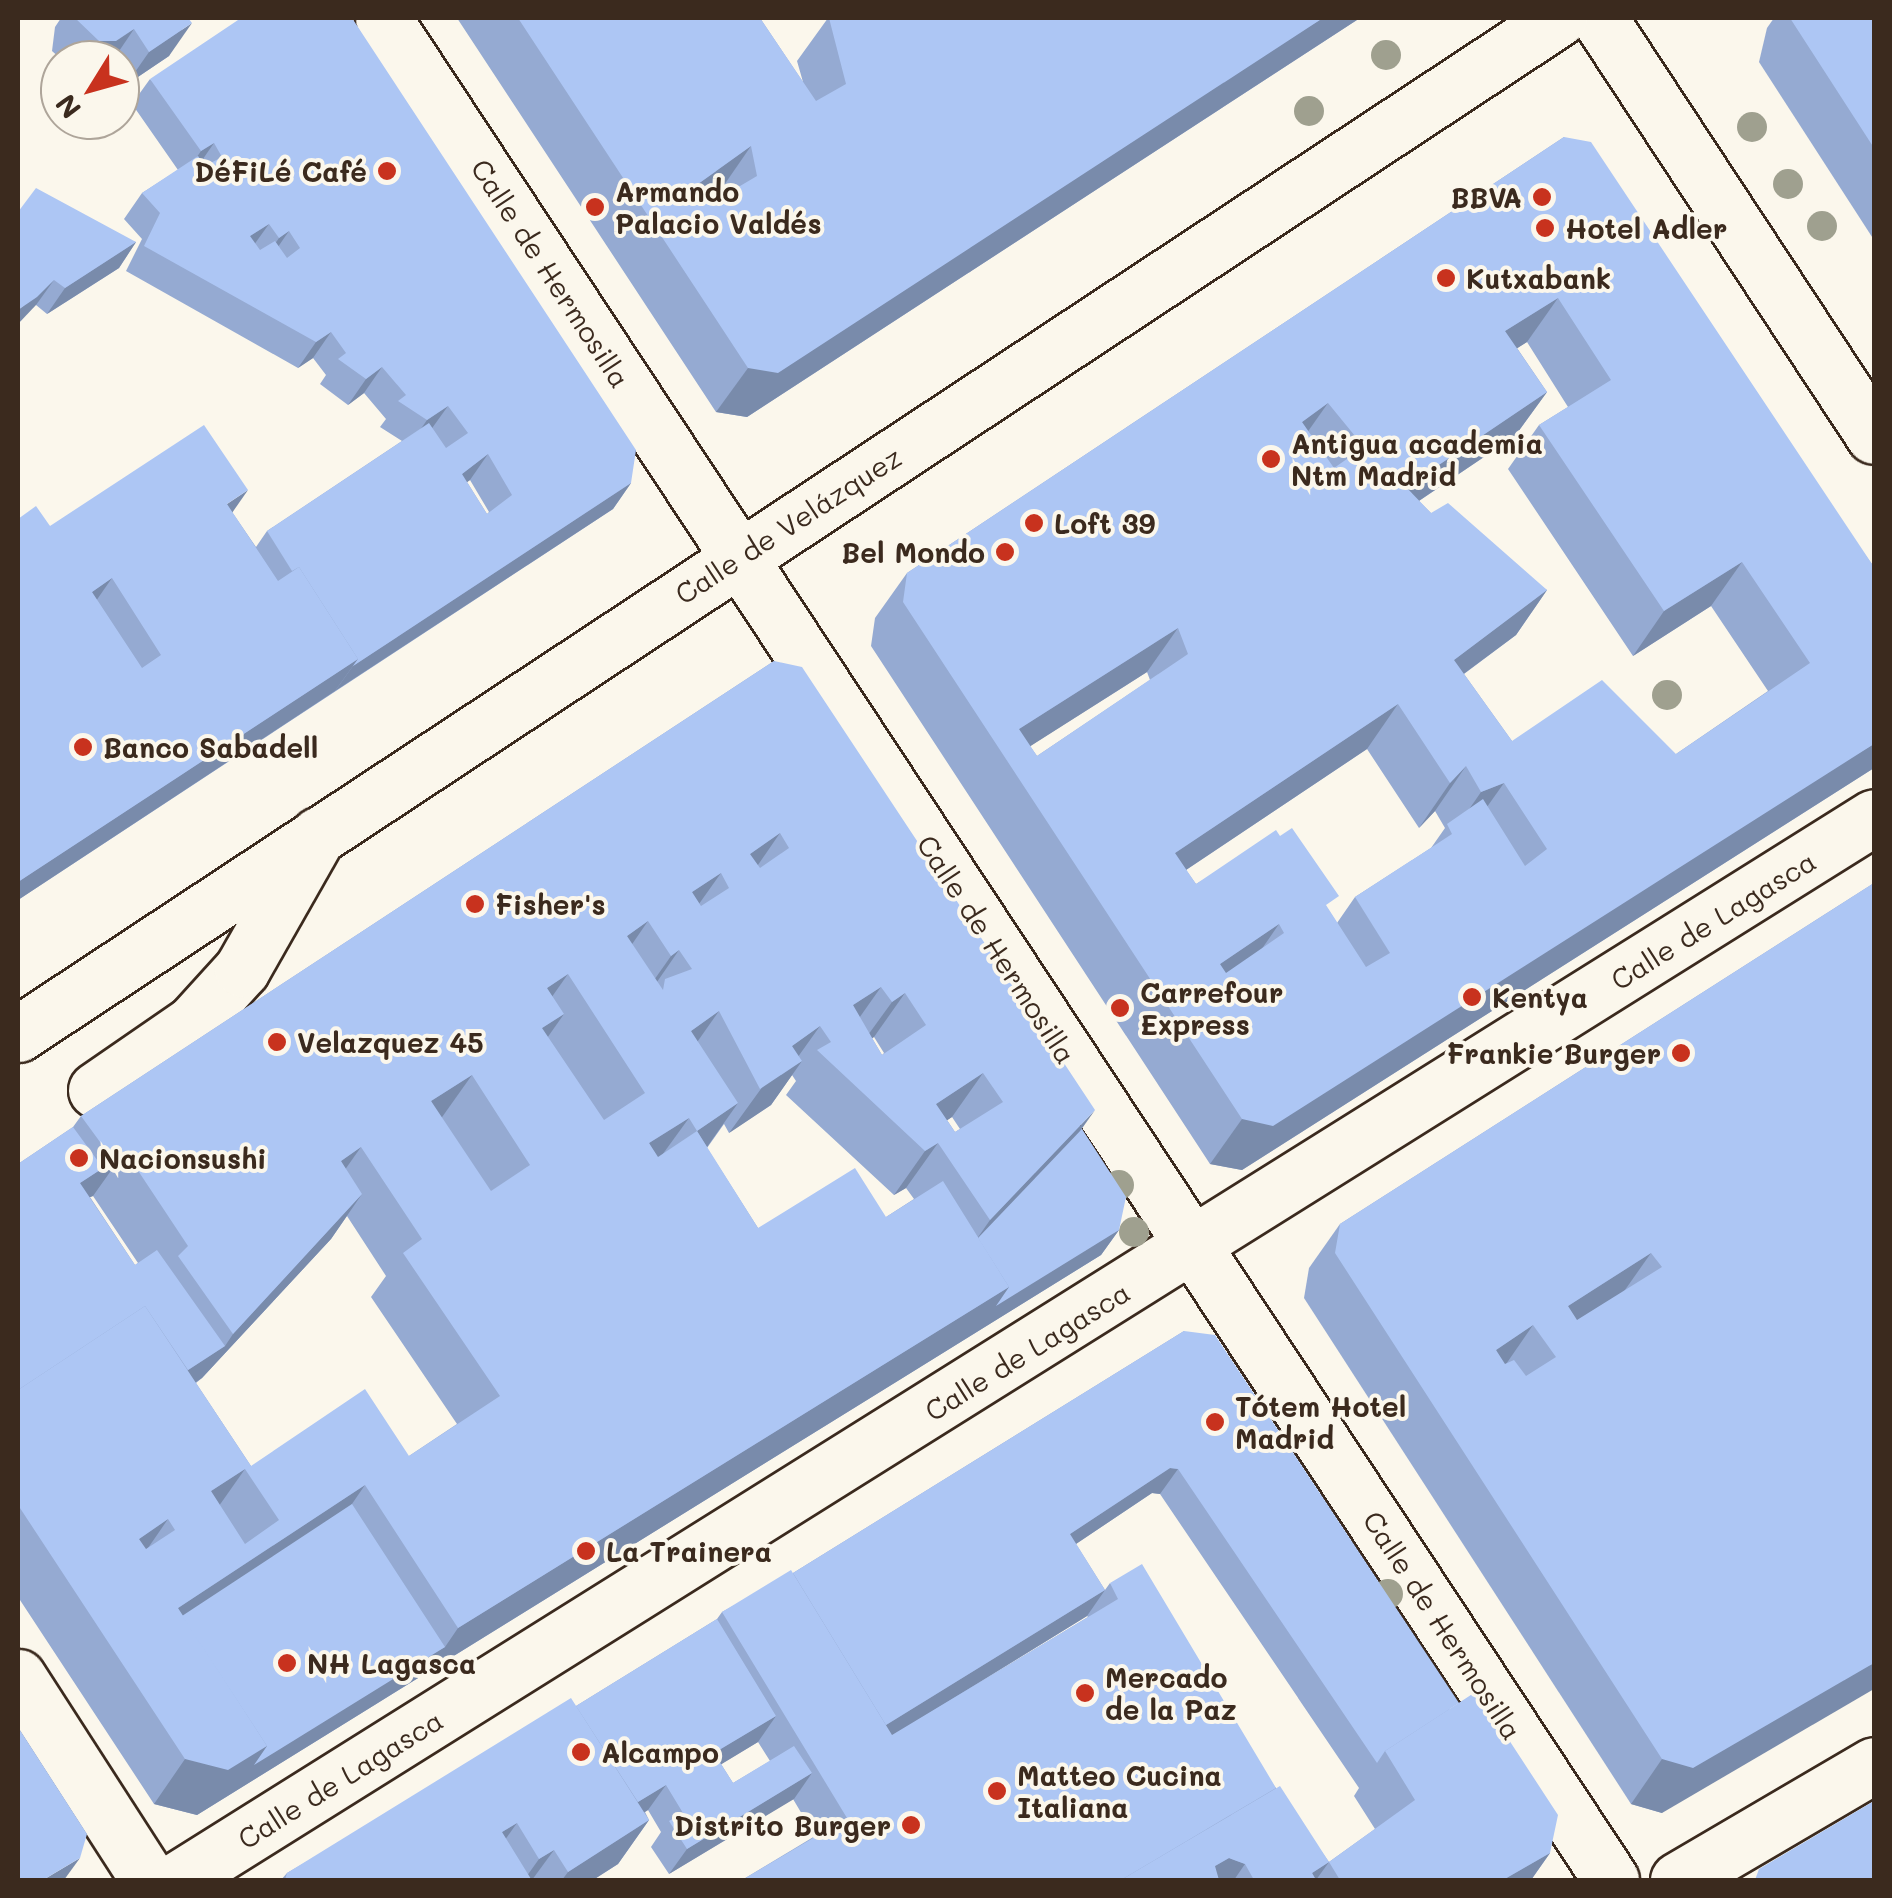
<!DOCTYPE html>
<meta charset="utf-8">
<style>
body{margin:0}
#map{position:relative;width:1892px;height:1898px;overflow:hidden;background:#fbf7ec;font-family:Mali,sans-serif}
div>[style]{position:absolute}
.roads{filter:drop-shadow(2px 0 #3b2a1e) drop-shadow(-2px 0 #3b2a1e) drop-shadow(0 2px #3b2a1e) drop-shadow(0 -2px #3b2a1e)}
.minor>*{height:55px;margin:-27.5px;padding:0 27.5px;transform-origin:27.5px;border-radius:27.5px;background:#fbf7ec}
.major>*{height:55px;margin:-27.5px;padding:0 27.5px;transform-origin:27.5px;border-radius:27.5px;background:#fbf7ec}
.trees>*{width:30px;height:30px;margin:-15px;border-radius:50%;background:#9fa08f}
.wall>*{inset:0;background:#95aad2}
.shaded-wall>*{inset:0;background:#798bab}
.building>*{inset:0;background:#adc6f4}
.dots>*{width:28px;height:28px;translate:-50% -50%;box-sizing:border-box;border:5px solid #fbf7ec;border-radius:50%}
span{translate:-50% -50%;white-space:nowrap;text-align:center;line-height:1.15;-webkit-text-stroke:8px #fbf7ec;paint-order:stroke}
.poi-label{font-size:28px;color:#3b2a1e;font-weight:700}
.right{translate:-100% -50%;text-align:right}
.left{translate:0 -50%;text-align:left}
.street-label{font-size:28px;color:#3b2a1e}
.frame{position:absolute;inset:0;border:20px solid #3b2a1e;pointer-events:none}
.north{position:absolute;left:40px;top:40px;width:100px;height:100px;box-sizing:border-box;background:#fbf7ec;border:2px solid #aea59a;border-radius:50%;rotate:233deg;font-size:28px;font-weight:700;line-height:40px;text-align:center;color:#3b2a1e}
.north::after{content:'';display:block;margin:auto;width:35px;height:45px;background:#c8321e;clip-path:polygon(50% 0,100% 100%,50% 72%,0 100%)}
</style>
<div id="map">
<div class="roads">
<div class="minor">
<div style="left:383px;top:18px;width:2230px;rotate:56.59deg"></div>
<div style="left:96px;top:1090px;width:118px;rotate:-34.6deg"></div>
<div style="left:193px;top:1023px;width:73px;rotate:-47.8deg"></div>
<div style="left:242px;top:969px;width:154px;rotate:-60.4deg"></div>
<div style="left:18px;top:1677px;width:242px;rotate:57.2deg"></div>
<div style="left:177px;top:1880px;width:2002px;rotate:-32.06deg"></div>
<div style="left:1678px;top:1880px;width:227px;rotate:-30.4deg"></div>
</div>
<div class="major">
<div style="left:1599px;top:18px;width:500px;rotate:56.66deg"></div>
<div style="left:18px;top:1034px;width:1846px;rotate:-33.4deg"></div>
</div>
</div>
<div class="trees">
<div style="left:1386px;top:55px"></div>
<div style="left:1309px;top:111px"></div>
<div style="left:1752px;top:127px"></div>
<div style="left:1788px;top:184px"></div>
<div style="left:1822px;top:226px"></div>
<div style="left:1667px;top:695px"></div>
<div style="left:1119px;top:1185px"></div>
<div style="left:1134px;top:1232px"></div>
<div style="left:1388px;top:1594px"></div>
</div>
<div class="wall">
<div style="clip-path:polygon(61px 18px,188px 18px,169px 56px,126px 85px,120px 76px,120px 60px,62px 60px,52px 51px,55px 27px)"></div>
<div style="clip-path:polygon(evenodd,457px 18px,760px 18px,803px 82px,797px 61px,828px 18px,1360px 18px,747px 417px,716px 412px,457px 18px,720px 191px,721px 197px,711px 203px,708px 199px,720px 191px)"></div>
<div style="clip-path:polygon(1774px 18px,1874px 18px,1874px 240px,1759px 62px,1767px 28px)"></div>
<div style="clip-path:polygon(evenodd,150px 79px,631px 483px,613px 509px,18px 900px,18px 519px,50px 526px,232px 512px,256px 547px,267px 531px,402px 441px,380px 427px,386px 419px,364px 393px,348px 405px,320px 384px,326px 375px,313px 358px,298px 368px,126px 271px,142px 239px,124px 219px,142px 193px,178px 170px,132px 104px,150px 79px,470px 480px,489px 512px,487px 514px,467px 482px,470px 480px)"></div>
<div style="clip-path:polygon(evenodd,1564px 137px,1874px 567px,1874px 768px,1242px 1170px,1210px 1164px,871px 646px,875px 618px,907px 573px,1564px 137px,1527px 342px,1568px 407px,1539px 425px,1508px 469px,1633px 656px,1711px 606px,1768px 691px,1676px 754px,1512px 741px,1464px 674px,1516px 635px,1547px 590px,1431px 513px,1419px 501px,1515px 436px,1547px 392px,1517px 348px,1527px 342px,1564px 137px,1147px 672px,1150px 680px,1037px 756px,1030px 746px,1147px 672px,1564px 137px,1367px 749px,1419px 828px,1435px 811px,1445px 828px,1431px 848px,1355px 897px,1337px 923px,1280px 836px,1196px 884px,1186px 870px,1367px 749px)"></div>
<div style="clip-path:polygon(18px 212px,136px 242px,119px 268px,47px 314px,36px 305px)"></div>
<div style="clip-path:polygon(evenodd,774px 661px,1082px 1129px,1119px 1230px,1101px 1255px,197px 1815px,154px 1804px,18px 1597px,18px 1164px,73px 1127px,81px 1116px,774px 661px,874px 1037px,884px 1053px,882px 1055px,872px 1038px,874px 1037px,774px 661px,792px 1075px,796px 1081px,786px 1095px,894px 1195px,906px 1188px,914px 1199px,886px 1217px,758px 1228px,707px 1148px,724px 1124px,729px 1133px,771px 1105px,792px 1075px,774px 661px,952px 1117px,960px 1129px,955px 1132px,947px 1120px,952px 1117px,774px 661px,93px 1196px,138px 1263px,135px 1265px,90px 1197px,93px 1196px,774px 661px,347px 1216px,386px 1276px,371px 1297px,457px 1424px,409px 1456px,251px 1466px,196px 1383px,202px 1378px,331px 1239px,347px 1216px)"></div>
<div style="clip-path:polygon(1874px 883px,1662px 1813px,1631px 1804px,1304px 1298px,1309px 1268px,1340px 1224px)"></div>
<div style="clip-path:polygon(evenodd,1184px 1331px,1550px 1853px,1531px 1880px,742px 1880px,815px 1836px,793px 1799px,669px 1874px,651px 1847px,661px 1832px,648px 1810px,645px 1812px,649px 1820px,618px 1864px,593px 1880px,281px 1880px,287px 1873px,576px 1706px,717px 1619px,722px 1612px,793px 1573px,1184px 1331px,1152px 1493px,1160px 1494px,1359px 1788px,1354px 1796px,1375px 1829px,1329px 1862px,1276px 1788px,1110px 1583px,1105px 1590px,1076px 1544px,1152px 1493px,1184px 1331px,1087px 1616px,1088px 1617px,972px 1687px,1087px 1616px,1184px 1331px,758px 1742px,770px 1761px,733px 1783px,721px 1764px,758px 1742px)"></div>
</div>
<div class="shaded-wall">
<div style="clip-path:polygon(1323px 18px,1360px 18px,747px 417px,716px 412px,748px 368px)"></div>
<div style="clip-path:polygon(192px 23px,169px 56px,126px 85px,149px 52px)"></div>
<div style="clip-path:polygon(134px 29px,113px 60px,85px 60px,99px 41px)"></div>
<div style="clip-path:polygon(214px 143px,196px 169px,183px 177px,201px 151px)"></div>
<div style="clip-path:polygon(751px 146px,720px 191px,667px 229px,698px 184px)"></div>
<div style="clip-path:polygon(269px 224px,251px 249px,250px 236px)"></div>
<div style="clip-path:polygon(289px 231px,271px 257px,261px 264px,279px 238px)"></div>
<div style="clip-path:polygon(136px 242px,119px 268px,47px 314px,65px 288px)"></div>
<div style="clip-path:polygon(54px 280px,36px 305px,18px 324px,18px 310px)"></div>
<div style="clip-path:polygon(1558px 298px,1527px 342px,1474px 376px,1505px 331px)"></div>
<div style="clip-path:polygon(331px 332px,313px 358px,298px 368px,316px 342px)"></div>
<div style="clip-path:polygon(382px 367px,364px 393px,348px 405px,366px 379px)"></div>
<div style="clip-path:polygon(1547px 392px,1515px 436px,1374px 531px,1406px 487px)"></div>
<div style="clip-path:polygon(1328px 403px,1297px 447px,1302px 422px)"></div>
<div style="clip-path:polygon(448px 406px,430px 431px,409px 446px,427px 420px)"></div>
<div style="clip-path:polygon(488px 454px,470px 480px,444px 499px,462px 474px)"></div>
<div style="clip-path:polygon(631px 483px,613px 509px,335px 691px,353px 666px)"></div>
<div style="clip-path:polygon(248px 490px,225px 523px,227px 504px)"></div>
<div style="clip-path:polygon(1742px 562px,1711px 606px,1633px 656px,1664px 611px)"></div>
<div style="clip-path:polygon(112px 578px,89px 611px,92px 592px)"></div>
<div style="clip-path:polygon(1547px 590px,1516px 635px,1423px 704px,1454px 660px)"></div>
<div style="clip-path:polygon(1178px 628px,1147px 672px,1007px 761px,1019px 729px)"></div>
<div style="clip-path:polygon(358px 659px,335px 691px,18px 900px,18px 882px)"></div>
<div style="clip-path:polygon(1398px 704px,1367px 749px,1144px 898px,1175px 853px)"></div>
<div style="clip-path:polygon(1874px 744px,1874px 768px,1242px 1170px,1210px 1164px,1242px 1119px)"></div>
<div style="clip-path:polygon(1466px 766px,1435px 811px,1419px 828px,1450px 783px)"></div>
<div style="clip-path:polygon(1504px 783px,1472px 828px,1452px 834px,1481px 792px)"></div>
<div style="clip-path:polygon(780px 833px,749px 878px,750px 854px)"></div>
<div style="clip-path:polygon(721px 873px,689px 918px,692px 892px)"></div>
<div style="clip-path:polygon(648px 921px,617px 966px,627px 936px)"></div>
<div style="clip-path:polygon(1279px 924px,1248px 969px,1189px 1009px,1220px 964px)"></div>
<div style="clip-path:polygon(679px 950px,648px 995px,640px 1000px,671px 956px)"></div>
<div style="clip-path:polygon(568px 974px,537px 1018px,547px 988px)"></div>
<div style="clip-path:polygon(881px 987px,850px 1031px,853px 1005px)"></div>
<div style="clip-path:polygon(905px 993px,874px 1037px,860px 1046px,892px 1002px)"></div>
<div style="clip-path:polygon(719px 1011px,688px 1055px,691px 1031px)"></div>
<div style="clip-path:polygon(564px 1014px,533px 1058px,542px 1028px)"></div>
<div style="clip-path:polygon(820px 1026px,790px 1068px,802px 1061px,771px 1105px,729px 1133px,792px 1046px)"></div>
<div style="clip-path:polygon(983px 1073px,952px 1117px,915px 1142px,936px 1104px)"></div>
<div style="clip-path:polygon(472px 1075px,440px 1120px,431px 1101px)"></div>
<div style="clip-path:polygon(738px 1103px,707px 1147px,697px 1131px)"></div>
<div style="clip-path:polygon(1095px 1110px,1064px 1154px,965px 1256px,990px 1220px)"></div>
<div style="clip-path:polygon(689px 1118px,657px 1162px,649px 1143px)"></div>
<div style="clip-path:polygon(938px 1143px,906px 1188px,894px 1195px,925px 1151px)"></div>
<div style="clip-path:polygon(361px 1147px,330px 1191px,341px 1161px)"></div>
<div style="clip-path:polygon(125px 1151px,93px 1196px,80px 1201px,80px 1183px,103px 1168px,111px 1157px)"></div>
<div style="clip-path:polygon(362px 1194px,331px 1239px,202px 1378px,153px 1411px,176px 1378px,225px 1346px,233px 1334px)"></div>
<div style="clip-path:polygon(1119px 1230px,1101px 1255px,197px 1815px,154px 1804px,185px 1759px,267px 1746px,445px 1647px,458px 1628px,1009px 1287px)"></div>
<div style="clip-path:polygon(1651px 1253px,1620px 1297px,1547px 1344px,1568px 1306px)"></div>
<div style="clip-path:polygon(1533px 1325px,1502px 1370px,1496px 1350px)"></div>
<div style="clip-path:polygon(1170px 1468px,1178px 1469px,1160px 1494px,1152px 1493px,1052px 1560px,1070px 1534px)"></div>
<div style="clip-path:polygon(245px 1469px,214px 1513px,211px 1491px)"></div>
<div style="clip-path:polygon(365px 1485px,334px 1530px,171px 1637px,178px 1608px)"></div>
<div style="clip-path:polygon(168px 1519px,137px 1564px,139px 1539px)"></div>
<div style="clip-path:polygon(1105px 1590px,1087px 1616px,861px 1755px,878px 1730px)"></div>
<div style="clip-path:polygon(1874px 1663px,1874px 1689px,1662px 1813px,1631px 1804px,1662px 1759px)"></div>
<div style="clip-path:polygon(776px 1716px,758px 1742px,697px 1779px,714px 1753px)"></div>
<div style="clip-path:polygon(812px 1773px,794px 1799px,669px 1874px,687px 1849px)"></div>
<div style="clip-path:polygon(666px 1785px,648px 1810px,600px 1840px,618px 1814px)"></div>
<div style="clip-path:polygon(649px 1820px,618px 1864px,593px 1880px,562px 1880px,568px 1872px)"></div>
<div style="clip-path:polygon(517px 1823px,485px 1868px,502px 1832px)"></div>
<div style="clip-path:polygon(554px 1850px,532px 1880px,524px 1880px,539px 1859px)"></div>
<div style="clip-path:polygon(1550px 1853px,1531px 1880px,1503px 1880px)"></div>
<div style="clip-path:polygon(80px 1858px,64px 1880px,43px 1880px)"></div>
<div style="clip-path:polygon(1229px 1858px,1245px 1864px,1234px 1880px,1205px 1880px,1215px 1866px)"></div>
<div style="clip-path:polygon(1329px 1862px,1316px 1880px,1312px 1873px)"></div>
</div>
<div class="building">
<div style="clip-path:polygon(75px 18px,188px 18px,192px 23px,149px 52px,134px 29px,116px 41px,99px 41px)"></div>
<div style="clip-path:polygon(evenodd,241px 18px,352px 18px,636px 450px,631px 483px,353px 666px,358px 659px,299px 567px,292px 571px,267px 531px,429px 423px,446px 448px,468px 433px,448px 406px,427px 420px,398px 401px,406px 395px,382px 367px,366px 379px,338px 359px,346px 353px,331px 332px,316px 342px,144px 246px,160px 213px,142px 193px,198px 156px,205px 166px,222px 157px,214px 143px,201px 151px,150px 79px,241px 18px,269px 224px,279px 238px,289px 231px,300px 248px,287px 258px,275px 241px,260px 250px,250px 236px,269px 224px,241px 18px,488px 454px,512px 495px,487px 514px,462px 474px,488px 454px)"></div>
<div style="clip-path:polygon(evenodd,518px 18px,760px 18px,816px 101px,846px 84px,829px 18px,1323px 18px,778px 373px,748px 368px,518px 18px,751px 146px,757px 176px,711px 203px,698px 184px,751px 146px)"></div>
<div style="clip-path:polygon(1790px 18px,1874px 18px,1874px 148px)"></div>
<div style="clip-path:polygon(evenodd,1564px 137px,1591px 142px,1874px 567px,1874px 744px,1273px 1126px,1242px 1119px,903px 602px,907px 573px,1564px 137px,1558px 298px,1611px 380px,1539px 425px,1664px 611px,1742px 562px,1810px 663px,1676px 754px,1602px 680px,1512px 741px,1454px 660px,1547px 590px,1448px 503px,1431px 513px,1406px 487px,1547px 392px,1505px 331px,1558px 298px,1564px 137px,1328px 403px,1364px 447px,1334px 468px,1302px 422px,1328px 403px,1564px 137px,1178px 628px,1188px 654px,1037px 756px,1019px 729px,1178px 628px,1564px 137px,1398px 704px,1450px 783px,1466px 766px,1481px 792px,1504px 783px,1547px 849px,1525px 866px,1483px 799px,1447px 824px,1452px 834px,1355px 897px,1390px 953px,1366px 967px,1326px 905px,1339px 896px,1292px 828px,1280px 836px,1276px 830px,1196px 884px,1175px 853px,1398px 704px,1564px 137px,1279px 924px,1284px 933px,1226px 973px,1220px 964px,1279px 924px)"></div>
<div style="clip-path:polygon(36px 188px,136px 242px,65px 288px,54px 280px,37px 297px,18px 310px,18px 212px)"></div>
<div style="clip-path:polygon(evenodd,204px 425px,248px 490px,227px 504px,278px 581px,299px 567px,358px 659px,18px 882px,18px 519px,36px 506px,50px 526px,204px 425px,112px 578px,161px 655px,142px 668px,92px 592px,112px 578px)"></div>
<div style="clip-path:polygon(evenodd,774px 661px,802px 667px,1095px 1110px,990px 1220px,938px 1143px,925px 1151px,817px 1050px,831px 1042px,820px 1026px,792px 1046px,802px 1061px,760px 1089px,719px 1011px,691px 1031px,738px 1103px,697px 1131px,758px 1228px,855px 1168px,886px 1217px,943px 1181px,1009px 1287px,458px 1628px,365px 1485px,178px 1608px,267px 1746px,228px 1770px,185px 1759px,18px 1505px,18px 1390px,145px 1306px,251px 1466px,365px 1389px,409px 1456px,500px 1396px,403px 1253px,422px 1239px,361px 1147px,341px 1161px,362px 1194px,233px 1334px,178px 1256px,188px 1246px,125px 1151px,111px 1157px,81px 1116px,774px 661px,780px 833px,789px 848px,760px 868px,750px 854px,780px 833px,774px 661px,721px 873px,729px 888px,701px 906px,692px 892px,721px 873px,774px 661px,648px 921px,671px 956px,679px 950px,692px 969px,665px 979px,663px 990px,627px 936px,648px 921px,774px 661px,568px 974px,645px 1093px,604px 1120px,542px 1028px,564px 1014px,547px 988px,568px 974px,774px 661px,881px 987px,892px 1002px,905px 993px,926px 1025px,882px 1055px,853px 1005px,881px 987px,774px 661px,983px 1073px,1003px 1102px,955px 1132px,936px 1104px,983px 1073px,774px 661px,472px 1075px,530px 1165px,491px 1191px,431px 1101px,472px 1075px,774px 661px,689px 1118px,697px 1131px,658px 1157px,649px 1143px,689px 1118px,774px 661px,245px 1469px,279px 1520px,245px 1544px,211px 1491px,245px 1469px,774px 661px,168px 1519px,175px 1530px,146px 1549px,139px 1539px,168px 1519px)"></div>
<div style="clip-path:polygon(evenodd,1874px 883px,1874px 1663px,1693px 1768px,1662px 1759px,1335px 1253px,1340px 1224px,1874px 883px,1651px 1253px,1662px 1267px,1577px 1320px,1568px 1306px,1651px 1253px,1874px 883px,1533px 1325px,1556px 1357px,1526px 1376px,1514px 1360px,1505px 1364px,1496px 1350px,1533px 1325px)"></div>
<div style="clip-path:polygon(73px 1127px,103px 1168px,80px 1183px,135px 1265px,157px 1250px,225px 1346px,188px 1370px,145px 1306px,18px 1390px,18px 1164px)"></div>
<div style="clip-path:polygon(1082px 1129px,1126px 1197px,1119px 1230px,996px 1306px,1009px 1287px,978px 1238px)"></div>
<div style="clip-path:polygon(1184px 1331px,1215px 1335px,1459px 1703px,1385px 1751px,1377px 1763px,1178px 1469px,1170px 1468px,1070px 1534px,1105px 1590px,886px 1725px,793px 1573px)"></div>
<div style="clip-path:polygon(352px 1504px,445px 1647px,254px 1765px,267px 1746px,182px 1616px)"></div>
<div style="clip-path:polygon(1142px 1564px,1276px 1788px,1121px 1880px,742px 1880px,847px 1818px,722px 1612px,791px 1570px,892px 1735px,1118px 1599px,1110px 1583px)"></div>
<div style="clip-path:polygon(717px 1619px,776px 1716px,714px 1753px,733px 1783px,794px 1746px,812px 1773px,687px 1849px,669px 1821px,683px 1813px,666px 1785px,638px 1802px,576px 1706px)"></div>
<div style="clip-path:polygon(1477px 1691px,1558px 1815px,1550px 1853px,1503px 1880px,1340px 1880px,1329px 1862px,1312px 1873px,1316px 1880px,1254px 1880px,1245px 1864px,1229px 1858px,1215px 1866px,1219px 1880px,1121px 1880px,1280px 1786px,1329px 1862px,1415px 1800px,1385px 1751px)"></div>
<div style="clip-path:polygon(571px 1698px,649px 1820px,568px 1872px,554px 1850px,539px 1859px,517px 1823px,502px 1832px,531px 1879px,529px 1880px,285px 1880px,287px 1873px)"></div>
<div style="clip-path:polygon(18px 1727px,87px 1834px,80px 1858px,43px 1880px,18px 1880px)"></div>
<div style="clip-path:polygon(1874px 1801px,1874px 1880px,1755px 1880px,1759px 1869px)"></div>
</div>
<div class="dots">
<div style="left:387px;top:171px;background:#c8321e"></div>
<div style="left:1542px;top:197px;background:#c8321e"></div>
<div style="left:595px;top:207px;background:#c8321e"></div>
<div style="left:1545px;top:228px;background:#c8321e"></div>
<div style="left:1446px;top:278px;background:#c8321e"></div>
<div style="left:1271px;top:459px;background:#c8321e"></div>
<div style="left:1034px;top:523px;background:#c8321e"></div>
<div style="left:1005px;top:552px;background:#c8321e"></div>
<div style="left:83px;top:747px;background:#c8321e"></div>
<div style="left:475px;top:904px;background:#c8321e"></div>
<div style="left:1472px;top:997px;background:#c8321e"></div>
<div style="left:1120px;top:1008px;background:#c8321e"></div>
<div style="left:277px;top:1042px;background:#c8321e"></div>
<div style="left:1681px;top:1053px;background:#c8321e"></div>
<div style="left:79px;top:1158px;background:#c8321e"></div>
<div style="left:1215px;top:1422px;background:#c8321e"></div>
<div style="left:586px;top:1551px;background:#c8321e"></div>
<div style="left:287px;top:1663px;background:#c8321e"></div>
<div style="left:1085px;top:1693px;background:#c8321e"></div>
<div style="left:581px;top:1752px;background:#c8321e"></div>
<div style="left:997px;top:1791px;background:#c8321e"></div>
<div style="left:911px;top:1825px;background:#c8321e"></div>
</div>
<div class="poi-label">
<span class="right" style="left:367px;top:171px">DéFiLé Café</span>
<span class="left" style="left:615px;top:207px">Armando<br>Palacio Valdés</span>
<span class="right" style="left:1522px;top:197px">BBVA</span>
<span class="left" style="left:1565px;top:228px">Hotel Adler</span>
<span class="left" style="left:1466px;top:278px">Kutxabank</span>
<span class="left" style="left:1291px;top:459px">Antigua academia<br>Ntm Madrid</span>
<span class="left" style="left:1054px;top:523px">Loft 39</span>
<span class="right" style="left:985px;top:552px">Bel Mondo</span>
<span class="left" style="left:103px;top:747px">Banco Sabadell</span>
<span class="left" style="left:495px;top:904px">Fisher's</span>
<span class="left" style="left:1140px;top:1008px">Carrefour<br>Express</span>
<span class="left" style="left:1492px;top:997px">Kentya</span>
<span class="left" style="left:297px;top:1042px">Velazquez 45</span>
<span class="right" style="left:1661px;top:1053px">Frankie Burger</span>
<span class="left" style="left:99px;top:1158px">Nacionsushi</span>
<span class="left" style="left:1235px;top:1422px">Tótem Hotel<br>Madrid</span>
<span class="left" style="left:606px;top:1551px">La Trainera</span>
<span class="left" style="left:307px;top:1663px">NH Lagasca</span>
<span class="left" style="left:1105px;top:1693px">Mercado<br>de la Paz</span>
<span class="left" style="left:601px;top:1752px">Alcampo</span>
<span class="left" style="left:1017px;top:1791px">Matteo Cucina<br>Italiana</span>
<span class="right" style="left:891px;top:1825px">Distrito Burger</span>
</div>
<div class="street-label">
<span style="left:551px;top:273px;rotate:57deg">Calle de Hermosilla</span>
<span style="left:788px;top:525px;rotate:-33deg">Calle de Velázquez</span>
<span style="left:1713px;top:920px;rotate:-32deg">Calle de Lagasca</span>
<span style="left:997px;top:949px;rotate:57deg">Calle de Hermosilla</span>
<span style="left:1027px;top:1351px;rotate:-32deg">Calle de Lagasca</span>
<span style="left:1443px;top:1625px;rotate:57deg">Calle de Hermosilla</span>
<span style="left:340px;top:1779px;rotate:-32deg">Calle de Lagasca</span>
</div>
<div class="frame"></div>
<div class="north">N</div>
</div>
